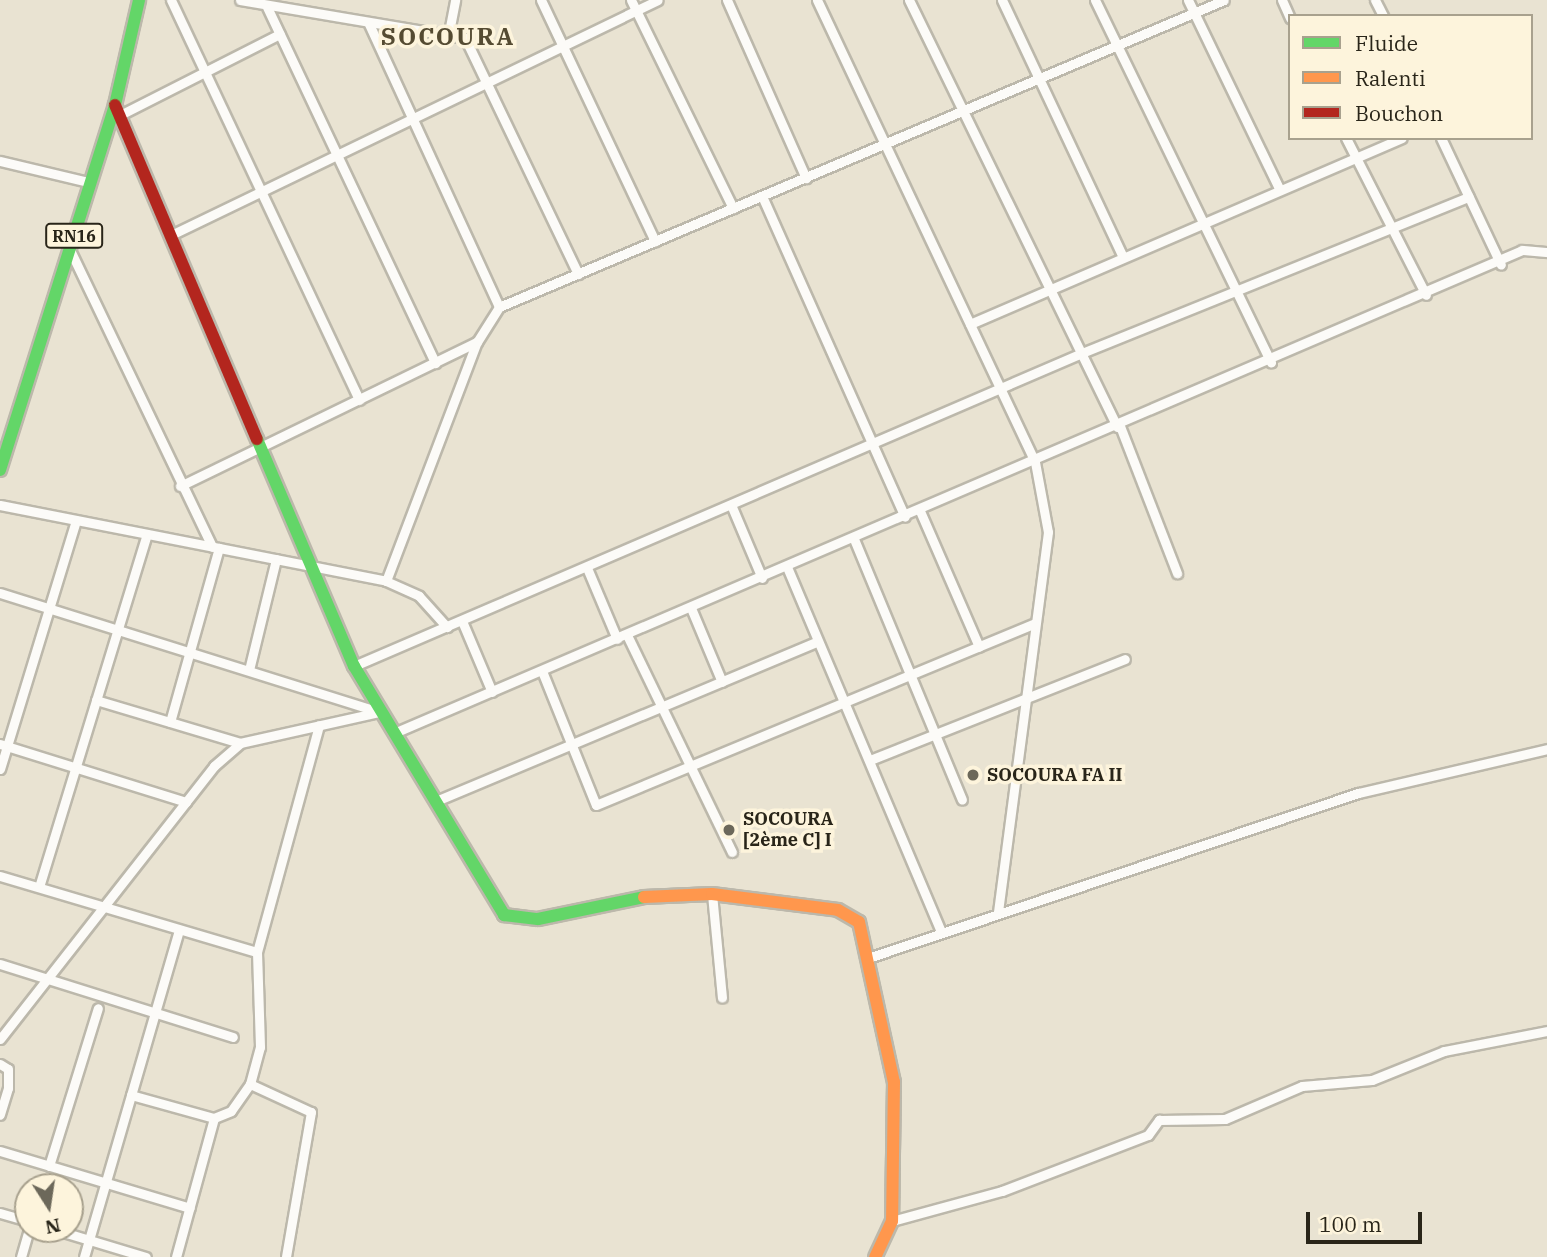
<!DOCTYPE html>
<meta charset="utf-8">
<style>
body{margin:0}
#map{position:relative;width:1547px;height:1257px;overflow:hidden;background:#e9e3d2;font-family:"IBM Plex Serif",serif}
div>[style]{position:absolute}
.roads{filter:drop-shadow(2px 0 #bcb8ab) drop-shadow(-2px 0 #bcb8ab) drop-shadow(0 2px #bcb8ab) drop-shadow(0 -2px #bcb8ab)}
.street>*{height:9px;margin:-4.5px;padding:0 4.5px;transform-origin:4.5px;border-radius:4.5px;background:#fcfbf8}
.fast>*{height:12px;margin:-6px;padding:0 6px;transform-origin:6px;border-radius:6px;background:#63d668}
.slow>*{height:12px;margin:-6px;padding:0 6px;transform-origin:6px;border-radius:6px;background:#ff974d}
.jam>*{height:12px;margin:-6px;padding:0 6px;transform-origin:6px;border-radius:6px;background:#b3261e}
.dots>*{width:19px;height:19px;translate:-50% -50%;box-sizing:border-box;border:4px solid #fdf4dc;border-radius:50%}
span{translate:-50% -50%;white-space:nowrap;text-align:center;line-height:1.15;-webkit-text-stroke:7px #fdf4dc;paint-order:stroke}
.shield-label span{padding:2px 5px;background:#fdf4dc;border:2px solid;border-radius:5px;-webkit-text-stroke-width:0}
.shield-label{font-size:16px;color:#292519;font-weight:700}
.poi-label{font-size:18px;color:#292519;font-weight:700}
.left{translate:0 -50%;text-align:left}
.district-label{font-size:24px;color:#554b32;font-weight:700;letter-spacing:2px}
.legend{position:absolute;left:1288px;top:14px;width:245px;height:126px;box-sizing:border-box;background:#fdf4dc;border:2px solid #a8a18e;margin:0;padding:9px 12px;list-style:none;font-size:21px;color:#292519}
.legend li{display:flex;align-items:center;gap:14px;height:35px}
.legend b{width:35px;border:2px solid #a8a18e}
.north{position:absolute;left:14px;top:1173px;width:70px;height:70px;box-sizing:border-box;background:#fdf4dc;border:2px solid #a8a18e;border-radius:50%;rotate:168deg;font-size:19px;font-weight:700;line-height:28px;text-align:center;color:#292519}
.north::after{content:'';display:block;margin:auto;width:24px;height:32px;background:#6c685a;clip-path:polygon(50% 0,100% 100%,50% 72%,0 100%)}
.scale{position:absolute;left:1306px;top:1212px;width:116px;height:32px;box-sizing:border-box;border:4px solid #292519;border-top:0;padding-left:9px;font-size:21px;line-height:24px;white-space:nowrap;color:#292519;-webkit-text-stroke:5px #fdf4dc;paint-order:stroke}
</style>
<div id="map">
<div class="roads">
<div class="street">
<div style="left:171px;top:0;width:442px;rotate:64.8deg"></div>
<div style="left:240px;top:0;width:228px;rotate:9.6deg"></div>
<div style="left:465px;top:38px;width:262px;rotate:64.4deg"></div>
<div style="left:541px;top:0;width:267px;rotate:64.7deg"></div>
<div style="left:631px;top:0;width:232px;rotate:63.9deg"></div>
<div style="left:727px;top:0;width:195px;rotate:66.1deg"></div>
<div style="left:817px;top:0;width:511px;rotate:64.74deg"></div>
<div style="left:1035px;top:462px;width:71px;rotate:79.5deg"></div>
<div style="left:1048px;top:532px;width:382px;rotate:97.5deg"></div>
<div style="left:909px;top:0;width:475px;rotate:64deg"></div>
<div style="left:1002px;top:0;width:284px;rotate:64.8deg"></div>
<div style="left:1095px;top:0;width:403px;rotate:64.1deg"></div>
<div style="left:1188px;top:0;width:211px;rotate:64.2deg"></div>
<div style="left:1282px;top:0;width:20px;rotate:66deg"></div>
<div style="left:1375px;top:0;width:18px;rotate:63deg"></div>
<div style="left:267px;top:7px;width:394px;rotate:64.7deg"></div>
<div style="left:369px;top:24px;width:311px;rotate:65.3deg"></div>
<div style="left:448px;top:37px;width:38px;rotate:-79deg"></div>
<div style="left:120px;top:115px;width:179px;rotate:-26.9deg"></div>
<div style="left:1346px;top:138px;width:176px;rotate:63deg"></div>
<div style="left:1441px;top:138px;width:140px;rotate:64.7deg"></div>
<div style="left:0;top:161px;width:90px;rotate:13.4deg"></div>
<div style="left:762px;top:196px;width:351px;rotate:66deg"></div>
<div style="left:173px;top:234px;width:538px;rotate:-25.76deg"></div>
<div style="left:70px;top:250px;width:329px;rotate:64.4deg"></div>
<div style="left:970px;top:324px;width:470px;rotate:-23.3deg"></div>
<div style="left:1120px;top:426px;width:158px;rotate:68.8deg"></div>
<div style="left:180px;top:486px;width:330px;rotate:-25.9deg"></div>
<div style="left:0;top:505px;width:393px;rotate:11.1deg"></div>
<div style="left:386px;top:581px;width:36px;rotate:24deg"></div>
<div style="left:419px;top:596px;width:42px;rotate:47.9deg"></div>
<div style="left:732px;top:507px;width:77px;rotate:67.1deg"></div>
<div style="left:920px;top:511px;width:148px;rotate:66.5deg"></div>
<div style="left:854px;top:539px;width:282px;rotate:67.5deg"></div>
<div style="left:787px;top:567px;width:394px;rotate:67.1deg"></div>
<div style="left:587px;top:568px;width:77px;rotate:67.1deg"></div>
<div style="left:386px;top:581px;width:256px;rotate:-69.2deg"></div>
<div style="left:477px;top:342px;width:41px;rotate:-57.8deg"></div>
<div style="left:499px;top:307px;width:787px;rotate:-22.95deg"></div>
<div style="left:0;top:593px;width:397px;rotate:17.4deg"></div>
<div style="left:691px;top:608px;width:80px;rotate:67.3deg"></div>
<div style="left:462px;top:621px;width:77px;rotate:67.1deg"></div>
<div style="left:627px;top:635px;width:241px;rotate:64.2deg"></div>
<div style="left:354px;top:666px;width:792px;rotate:-23.27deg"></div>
<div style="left:1082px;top:353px;width:417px;rotate:-22deg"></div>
<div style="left:249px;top:670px;width:114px;rotate:-76.3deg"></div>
<div style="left:542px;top:671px;width:144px;rotate:68.1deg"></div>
<div style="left:596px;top:805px;width:475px;rotate:-22.5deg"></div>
<div style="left:96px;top:700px;width:150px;rotate:16.6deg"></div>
<div style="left:170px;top:722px;width:181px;rotate:-74.3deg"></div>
<div style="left:394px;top:733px;width:1227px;rotate:-23.18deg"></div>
<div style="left:1522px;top:250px;width:25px;rotate:5deg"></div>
<div style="left:0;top:744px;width:195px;rotate:17.3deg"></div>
<div style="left:870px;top:760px;width:274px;rotate:-21.6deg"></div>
<div style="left:0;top:769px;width:260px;rotate:-73deg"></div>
<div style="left:436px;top:801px;width:412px;rotate:-22.7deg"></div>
<div style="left:0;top:876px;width:268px;rotate:16.5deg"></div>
<div style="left:257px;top:952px;width:235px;rotate:-74.7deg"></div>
<div style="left:39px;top:887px;width:369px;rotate:-73deg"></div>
<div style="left:712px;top:894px;width:104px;rotate:84.5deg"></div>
<div style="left:871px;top:957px;width:514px;rotate:-18.61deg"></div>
<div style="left:1358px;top:793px;width:194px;rotate:-13.1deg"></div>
<div style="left:0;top:964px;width:244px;rotate:17.4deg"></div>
<div style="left:0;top:1039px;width:347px;rotate:-51.9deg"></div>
<div style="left:214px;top:766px;width:35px;rotate:-41deg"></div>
<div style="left:240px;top:743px;width:142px;rotate:-12.6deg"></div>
<div style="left:0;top:1064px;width:9px;rotate:32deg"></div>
<div style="left:8px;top:1069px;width:19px;rotate:90deg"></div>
<div style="left:8px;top:1088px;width:28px;rotate:107deg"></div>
<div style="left:250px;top:1084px;width:67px;rotate:24.7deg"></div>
<div style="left:311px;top:1112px;width:147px;rotate:99.8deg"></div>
<div style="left:131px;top:1095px;width:86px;rotate:15.5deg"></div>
<div style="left:0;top:1151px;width:198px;rotate:16.7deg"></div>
<div style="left:49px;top:1166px;width:165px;rotate:-72.8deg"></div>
<div style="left:0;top:1213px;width:29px;rotate:16deg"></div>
<div style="left:892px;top:1221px;width:114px;rotate:-15.3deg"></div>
<div style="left:1002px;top:1191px;width:156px;rotate:-21deg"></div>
<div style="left:1148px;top:1135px;width:19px;rotate:-54deg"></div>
<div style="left:1159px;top:1120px;width:66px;rotate:-0.9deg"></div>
<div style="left:1225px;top:1119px;width:84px;rotate:-23.2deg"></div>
<div style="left:1302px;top:1086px;width:70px;rotate:-4.9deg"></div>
<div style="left:1372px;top:1080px;width:78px;rotate:-21.9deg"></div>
<div style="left:1444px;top:1051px;width:105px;rotate:-11deg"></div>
<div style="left:53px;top:1229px;width:97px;rotate:16.8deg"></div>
<div style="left:21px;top:1257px;width:29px;rotate:-74deg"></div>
<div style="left:84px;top:1257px;width:341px;rotate:-73.8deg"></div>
<div style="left:176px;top:1257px;width:144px;rotate:-74.7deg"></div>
<div style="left:214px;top:1118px;width:18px;rotate:-22deg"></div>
<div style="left:231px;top:1111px;width:33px;rotate:-55deg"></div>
<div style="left:250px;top:1084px;width:38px;rotate:-75deg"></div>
<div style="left:260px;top:1047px;width:95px;rotate:-91.8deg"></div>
</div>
<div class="fast">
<div style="left:257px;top:439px;width:247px;rotate:66.9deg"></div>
<div style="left:354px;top:666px;width:291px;rotate:58.9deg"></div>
<div style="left:504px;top:915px;width:34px;rotate:7deg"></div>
<div style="left:538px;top:919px;width:108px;rotate:-11.7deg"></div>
<div style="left:0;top:470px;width:383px;rotate:-72.5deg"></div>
<div style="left:115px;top:105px;width:108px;rotate:-77.1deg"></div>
</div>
<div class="slow">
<div style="left:644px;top:897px;width:68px;rotate:-2.5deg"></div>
<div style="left:712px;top:894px;width:127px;rotate:7.2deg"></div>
<div style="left:838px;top:910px;width:24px;rotate:30deg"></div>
<div style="left:859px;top:922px;width:164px;rotate:77.7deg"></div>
<div style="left:894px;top:1082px;width:139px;rotate:90.8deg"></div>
<div style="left:892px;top:1221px;width:40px;rotate:115deg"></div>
</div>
<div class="jam">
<div style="left:115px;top:105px;width:363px;rotate:67deg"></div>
</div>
</div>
<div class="dots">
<div style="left:973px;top:775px;background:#6c685a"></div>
<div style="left:729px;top:830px;background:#6c685a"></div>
</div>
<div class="shield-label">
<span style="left:74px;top:236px">RN16</span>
</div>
<div class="poi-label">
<span class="left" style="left:987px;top:775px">SOCOURA FA II</span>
<span class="left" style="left:743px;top:830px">SOCOURA<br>[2ème C] I</span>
</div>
<div class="district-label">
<span style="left:448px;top:37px">SOCOURA</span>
</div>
<ul class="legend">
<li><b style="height:9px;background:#63d668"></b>Fluide</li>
<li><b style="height:9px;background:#ff974d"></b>Ralenti</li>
<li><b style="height:9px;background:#b3261e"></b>Bouchon</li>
</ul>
<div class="north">N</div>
<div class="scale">100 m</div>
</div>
